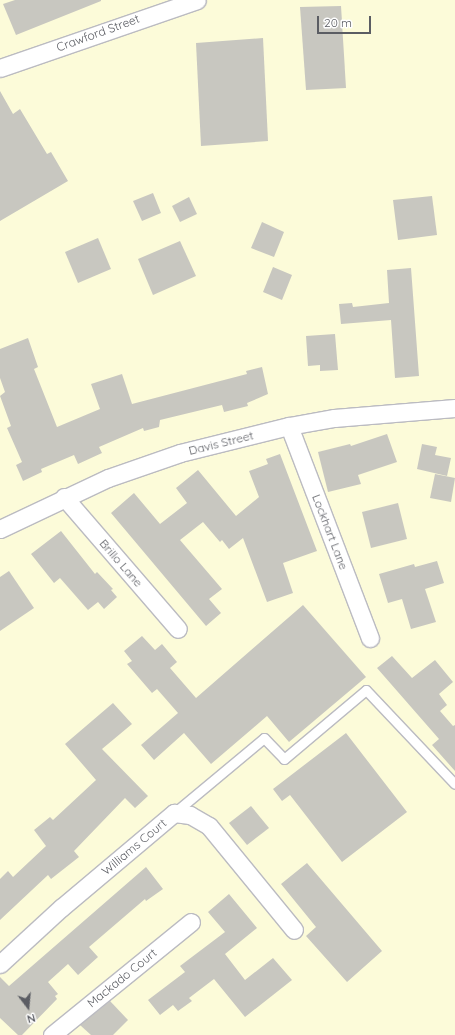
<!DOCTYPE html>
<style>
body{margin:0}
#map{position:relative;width:455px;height:1035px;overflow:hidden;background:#edede3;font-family:Quicksand,sans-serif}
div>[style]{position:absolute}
.commercial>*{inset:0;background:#fcfbd9}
.building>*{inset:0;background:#c8c7c0}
.roads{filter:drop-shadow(1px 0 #bbbbc1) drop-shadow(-1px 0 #bbbbc1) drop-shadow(0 1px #bbbbc1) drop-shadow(0 -1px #bbbbc1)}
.lane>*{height:9px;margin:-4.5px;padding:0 4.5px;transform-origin:4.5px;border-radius:4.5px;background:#fff}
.street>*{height:17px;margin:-8.5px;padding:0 8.5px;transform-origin:8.5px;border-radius:8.5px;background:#fff}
span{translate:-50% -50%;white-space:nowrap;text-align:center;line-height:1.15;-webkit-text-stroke:3.5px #fff;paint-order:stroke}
.street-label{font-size:12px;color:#5b5d63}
.north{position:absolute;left:8px;top:987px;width:40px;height:40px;-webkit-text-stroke:3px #fff;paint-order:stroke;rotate:164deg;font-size:11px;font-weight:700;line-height:16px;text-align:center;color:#5b5d63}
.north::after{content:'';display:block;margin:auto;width:14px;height:18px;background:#5b5d63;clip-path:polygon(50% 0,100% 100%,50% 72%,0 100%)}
.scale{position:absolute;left:317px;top:16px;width:54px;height:18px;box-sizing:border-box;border:2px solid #5b5d63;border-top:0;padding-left:5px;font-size:12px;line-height:14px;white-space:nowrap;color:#5b5d63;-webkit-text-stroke:3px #fff;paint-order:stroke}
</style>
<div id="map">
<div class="commercial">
<div style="clip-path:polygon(0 0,455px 0,455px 1035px,0 1035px)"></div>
</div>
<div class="building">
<div style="clip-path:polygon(15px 0,101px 0,101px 1px,16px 35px,3px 4px)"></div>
<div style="clip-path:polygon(341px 6px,346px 88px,306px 90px,300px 7px)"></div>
<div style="clip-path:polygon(263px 38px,268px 141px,201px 146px,196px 43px)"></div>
<div style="clip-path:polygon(0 91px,13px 114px,20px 109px,47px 154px,51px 152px,68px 181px,0 221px)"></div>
<div style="clip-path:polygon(153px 193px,161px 213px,142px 221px,133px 201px)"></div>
<div style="clip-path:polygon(432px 196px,437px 235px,398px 240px,393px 200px)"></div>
<div style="clip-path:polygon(189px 197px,197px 214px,180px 222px,172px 206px)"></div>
<div style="clip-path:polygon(262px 222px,284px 232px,274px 257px,251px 248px)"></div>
<div style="clip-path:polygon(98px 238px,111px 269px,78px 283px,65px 252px)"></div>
<div style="clip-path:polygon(180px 241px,196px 276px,153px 295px,138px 259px)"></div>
<div style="clip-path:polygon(273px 267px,292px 275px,282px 300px,263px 292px)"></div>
<div style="clip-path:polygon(411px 268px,419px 376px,395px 378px,391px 320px,341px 324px,339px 304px,352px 303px,353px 307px,389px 303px,387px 270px)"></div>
<div style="clip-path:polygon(335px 334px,338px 370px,320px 371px,320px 365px,308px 366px,306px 336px)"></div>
<div style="clip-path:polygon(28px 338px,38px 367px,34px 369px,57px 427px,100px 409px,91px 384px,122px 374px,132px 404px,247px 374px,246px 371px,262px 367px,268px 394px,247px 403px,248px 406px,224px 412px,222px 405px,160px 420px,159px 427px,144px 431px,143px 428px,99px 447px,102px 453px,78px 464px,74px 455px,41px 469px,42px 472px,23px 481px,16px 465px,22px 462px,7px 428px,11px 426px,0 396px,5px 392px,0 378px,0 349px)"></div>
<div style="clip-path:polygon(387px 434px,397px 462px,358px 475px,361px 484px,328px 492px,318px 452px,350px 444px,351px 446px)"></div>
<div style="clip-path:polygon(422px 444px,437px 447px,435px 455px,451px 458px,447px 476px,417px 469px)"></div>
<div style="clip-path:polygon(280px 454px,317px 551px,283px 563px,293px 593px,267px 602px,243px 538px,229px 549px,222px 540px,220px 542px,203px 522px,180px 540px,222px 589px,209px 599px,221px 613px,206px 626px,111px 513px,134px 493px,160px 524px,187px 503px,176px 488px,198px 470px,236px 516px,259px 497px,249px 471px,268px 464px,266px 459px)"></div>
<div style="clip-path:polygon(435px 474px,455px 478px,451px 502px,430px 498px)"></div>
<div style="clip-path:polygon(398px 503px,407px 539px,371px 548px,362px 512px)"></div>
<div style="clip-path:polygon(61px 531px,95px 574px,97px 572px,113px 589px,111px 590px,117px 597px,104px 609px,98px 602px,88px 610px,60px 578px,54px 583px,31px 554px)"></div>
<div style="clip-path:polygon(437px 561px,444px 583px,425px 589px,436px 622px,411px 629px,402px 599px,388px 603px,379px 574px,414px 564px,415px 567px)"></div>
<div style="clip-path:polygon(9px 571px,34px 608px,0 631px,0 577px)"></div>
<div style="clip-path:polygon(303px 605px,366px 677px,289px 742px,267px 716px,211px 764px,184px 733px,154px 760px,141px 745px,178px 713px,157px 689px,152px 693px,127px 664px,132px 661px,124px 651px,142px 636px,155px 650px,162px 644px,177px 662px,170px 668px,196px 698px)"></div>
<div style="clip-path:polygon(392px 656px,412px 678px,435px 660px,453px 682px,439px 694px,447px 705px,440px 711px,453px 726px,455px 725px,455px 771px,432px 745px,439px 739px,377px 668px)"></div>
<div style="clip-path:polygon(113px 703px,132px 724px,102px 749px,148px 796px,135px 808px,125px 798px,74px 851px,79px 857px,51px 879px,48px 875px,0 920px,0 879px,8px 871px,13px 877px,46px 846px,34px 830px,50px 817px,53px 820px,96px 780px,65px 744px)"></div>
<div style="clip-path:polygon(346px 733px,407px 812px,342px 862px,290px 795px,282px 801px,273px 789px)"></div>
<div style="clip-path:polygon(251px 806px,269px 828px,247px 845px,229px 823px)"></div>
<div style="clip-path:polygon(307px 863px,382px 951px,347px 982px,306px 936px,316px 927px,281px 884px)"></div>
<div style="clip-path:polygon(146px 867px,163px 889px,146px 901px,145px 899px,89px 947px,98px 957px,78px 975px,68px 964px,48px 982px,58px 994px,55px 996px,57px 999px,22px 1035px,18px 1035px,0 1018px,0 977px,9px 986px)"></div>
<div style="clip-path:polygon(229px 894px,257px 928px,225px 954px,245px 980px,273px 958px,292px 980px,245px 1017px,214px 979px,189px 998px,192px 1001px,178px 1011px,173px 1005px,160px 1015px,148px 1000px,185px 972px,180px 966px,225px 932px,208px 912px)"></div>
<div style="clip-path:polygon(110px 1001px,128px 1020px,113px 1035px,91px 1035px,80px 1025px)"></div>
</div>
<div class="roads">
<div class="lane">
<div style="left:174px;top:813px;width:117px;rotate:-39.8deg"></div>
<div style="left:264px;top:738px;width:29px;rotate:46deg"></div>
<div style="left:284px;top:759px;width:107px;rotate:-40.1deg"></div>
<div style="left:366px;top:690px;width:129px;rotate:46.6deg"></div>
</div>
<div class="street">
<div style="left:0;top:68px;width:208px;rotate:-19deg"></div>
<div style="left:289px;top:426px;width:227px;rotate:69.1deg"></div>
<div style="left:64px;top:497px;width:174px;rotate:49.2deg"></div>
<div style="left:0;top:529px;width:119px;rotate:-25.3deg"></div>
<div style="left:108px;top:478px;width:76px;rotate:-19.1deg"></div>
<div style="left:180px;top:453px;width:112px;rotate:-13.9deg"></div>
<div style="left:289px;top:426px;width:46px;rotate:-10.1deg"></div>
<div style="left:334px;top:418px;width:121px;rotate:-4.7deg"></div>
<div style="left:0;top:964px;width:83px;rotate:-42.6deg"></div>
<div style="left:61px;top:908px;width:148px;rotate:-40.1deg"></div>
<div style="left:174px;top:813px;width:16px;rotate:7deg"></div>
<div style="left:190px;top:815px;width:22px;rotate:30deg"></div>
<div style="left:209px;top:826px;width:134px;rotate:50.7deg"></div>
<div style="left:52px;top:1035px;width:179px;rotate:-39.1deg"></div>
</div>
</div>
<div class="street-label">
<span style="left:98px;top:33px;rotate:-20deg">Crawford Street</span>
<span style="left:221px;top:443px;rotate:-14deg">Davis Street</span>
<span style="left:330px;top:532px;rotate:69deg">Lockhart Lane</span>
<span style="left:121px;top:563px;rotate:49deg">Brillo Lane</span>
<span style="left:134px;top:847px;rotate:-40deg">Williams Court</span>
<span style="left:122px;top:978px;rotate:-39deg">Mackado Court</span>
</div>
<div class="north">N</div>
<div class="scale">20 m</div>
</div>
